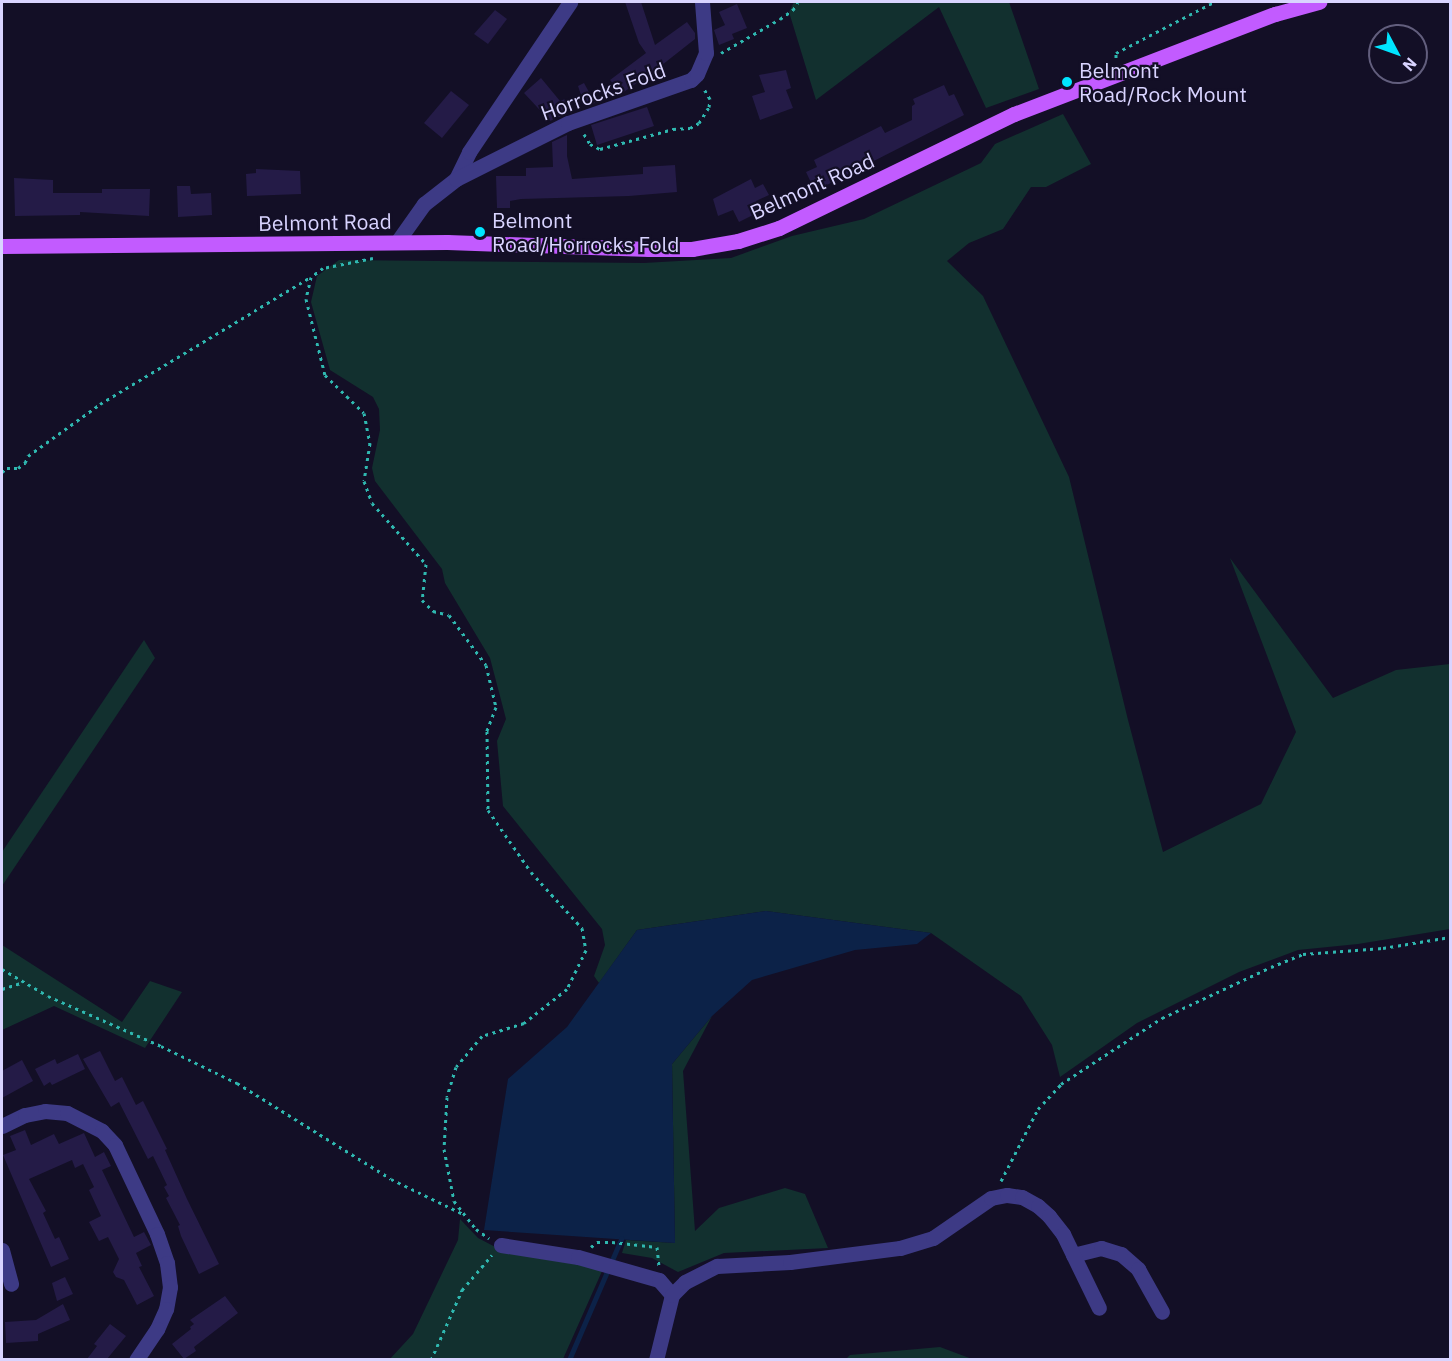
<!DOCTYPE html>
<style>
body{margin:0}
#map{position:relative;width:1452px;height:1361px;overflow:hidden;background:#130f26;font-family:"IBM Plex Sans",sans-serif}
div>[style]{position:absolute}
.green>*{inset:0;background:#12302f}
.water>*{inset:0;background:#0c2248}
.stream>*{height:4.5px;margin:-2.25px;padding:0 2.25px;transform-origin:2.25px;border-radius:2.25px;background:#0c2248}
.building>*{inset:0;background:#241b47}
.path>*{height:3px;margin-top:-1.5px;transform-origin:0;background:repeating-linear-gradient(90deg,#2fb8b0 0 3px,transparent 0 7.5px)}
.minor>*{height:15px;margin:-7.5px;padding:0 7.5px;transform-origin:7.5px;border-radius:7.5px;background:#3d3a85}
.major>*{height:15px;margin:-7.5px;padding:0 7.5px;transform-origin:7.5px;border-radius:7.5px;background:#c25bff}
.dots>*{width:16px;height:16px;translate:-50% -50%;box-sizing:border-box;border:3px solid #130f26;border-radius:50%}
span{translate:-50% -50%;white-space:nowrap;text-align:center;line-height:1.15;-webkit-text-stroke:4.5px #130f26;paint-order:stroke}
.poi-label{font-size:21px;color:#d9d4ff}
.left{translate:0 -50%;text-align:left}
.street-label{font-size:21px;color:#d9d4ff}
.frame{position:absolute;inset:0;border:3px solid #d9d4ff;pointer-events:none}
.north{position:absolute;left:1368px;top:24px;width:60px;height:60px;box-sizing:border-box;background:#130f26;border:2px solid #625e7d;border-radius:50%;rotate:131deg;font-size:16px;font-weight:700;line-height:24px;text-align:center;color:#d9d4ff}
.north::after{content:'';display:block;margin:auto;width:21px;height:27px;background:#00e5ff;clip-path:polygon(50% 0,100% 100%,50% 72%,0 100%)}
</style>
<div id="map">
<div class="green">
<div style="clip-path:polygon(794px 2px,1009px 2px,1039px 89px,986px 108px,939px 7px,816px 100px,789px 12px)"></div>
<div style="clip-path:polygon(1063px 114px,1091px 164px,1046px 187px,1031px 187px,1003px 229px,969px 243px,947px 261px,983px 296px,1069px 477px,1128px 720px,1163px 852px,1261px 804px,1296px 732px,1230px 558px,1333px 698px,1396px 670px,1450px 664px,1450px 929px,1358px 944px,1298px 950px,1239px 972px,1137px 1023px,1060px 1077px,1052px 1045px,1021px 996px,931px 933px,766px 911px,637px 930px,599px 983px,594px 976px,605px 945px,602px 929px,503px 806px,497px 741px,506px 719px,490px 658px,445px 583px,442px 569px,375px 481px,372px 468px,380px 430px,379px 409px,373px 397px,330px 370px,311px 302px,317px 276px,339px 260px,644px 263px,731px 258px,792px 236px,864px 219px,981px 163px,995px 144px)"></div>
<div style="clip-path:polygon(144px 640px,155px 658px,2px 886px,2px 852px)"></div>
<div style="clip-path:polygon(2px 945px,122px 1022px,150px 981px,182px 992px,145px 1048px,54px 1006px,2px 1030px)"></div>
<div style="clip-path:polygon(712px 1016px,683px 1071px,695px 1231px,719px 1208px,785px 1188px,805px 1194px,828px 1248px,724px 1253px,678px 1272px,652px 1258px,622px 1253px,626px 1240px,675px 1243px,672px 1064px)"></div>
<div style="clip-path:polygon(460px 1219px,478px 1238px,505px 1252px,603px 1269px,563px 1359px,389px 1360px,413px 1334px,458px 1240px)"></div>
<div style="clip-path:polygon(940px 1347px,972px 1359px,846px 1359px,850px 1355px)"></div>
</div>
<div class="water">
<div style="clip-path:polygon(766px 911px,931px 933px,917px 944px,855px 950px,752px 980px,712px 1016px,672px 1064px,675px 1243px,484px 1230px,508px 1079px,567px 1027px,637px 930px)"></div>
</div>
<div class="stream">
<div style="left:569px;top:1360px;width:132px;rotate:-66.7deg"></div>
</div>
<div class="building">
<div style="clip-path:polygon(625px 2px,641px 2px,655px 45px,687px 22px,695px 33px,695px 39px,662px 65px,665px 74px,658px 68px,621px 94px,610px 80px,646px 53px,639px 43px)"></div>
<div style="clip-path:polygon(737px 4px,747px 28px,732px 34px,734px 39px,719px 45px,714px 30px,725px 25px,719px 12px)"></div>
<div style="clip-path:polygon(495px 10px,507px 19px,488px 44px,474px 34px)"></div>
<div style="clip-path:polygon(786px 70px,791px 88px,786px 90px,793px 108px,760px 120px,752px 96px,765px 92px,759px 75px)"></div>
<div style="clip-path:polygon(541px 78px,560px 101px,565px 99px,566px 114px,550px 121px,524px 93px)"></div>
<div style="clip-path:polygon(584px 83px,595px 103px,585px 107px,578px 86px)"></div>
<div style="clip-path:polygon(944px 85px,949px 96px,954px 94px,964px 115px,815px 191px,806px 172px,817px 167px,814px 160px,881px 126px,885px 133px,912px 120px,912px 106px,915px 104px,913px 99px)"></div>
<div style="clip-path:polygon(451px 91px,469px 105px,442px 138px,424px 123px)"></div>
<div style="clip-path:polygon(647px 107px,654px 126px,597px 145px,591px 125px)"></div>
<div style="clip-path:polygon(567px 135px,567px 156px,572px 179px,643px 174px,643px 167px,675px 165px,677px 192px,629px 196px,521px 199px,510px 201px,510px 208px,497px 208px,496px 176px,526px 176px,526px 168px,553px 167px,552px 142px)"></div>
<div style="clip-path:polygon(256px 169px,300px 171px,301px 194px,247px 196px,246px 174px,256px 173px)"></div>
<div style="clip-path:polygon(14px 178px,53px 180px,53px 193px,102px 193px,102px 189px,150px 189px,149px 216px,80px 212px,80px 215px,15px 216px)"></div>
<div style="clip-path:polygon(751px 179px,755px 188px,763px 184px,769px 195px,756px 201px,761px 211px,739px 222px,733px 210px,718px 216px,713px 199px)"></div>
<div style="clip-path:polygon(177px 186px,190px 186px,191px 194px,211px 193px,212px 215px,178px 217px)"></div>
<div style="clip-path:polygon(100px 1051px,115px 1081px,122px 1077px,136px 1105px,143px 1101px,167px 1149px,165px 1150px,187px 1199px,219px 1264px,199px 1274px,181px 1236px,178px 1226px,180px 1225px,166px 1198px,169px 1196px,164px 1187px,167px 1185px,153px 1156px,148px 1159px,119px 1102px,111px 1107px,83px 1059px)"></div>
<div style="clip-path:polygon(78px 1054px,85px 1069px,52px 1085px,50px 1082px,44px 1086px,35px 1069px,55px 1059px,57px 1064px)"></div>
<div style="clip-path:polygon(22px 1060px,33px 1081px,2px 1098px,2px 1071px)"></div>
<div style="clip-path:polygon(25px 1130px,31px 1145px,54px 1134px,59px 1144px,84px 1133px,95px 1157px,104px 1152px,111px 1166px,102px 1170px,134px 1237px,144px 1232px,151px 1245px,136px 1253px,142px 1266px,139px 1267px,154px 1296px,137px 1305px,124px 1280px,116px 1277px,113px 1272px,119px 1259px,108px 1237px,99px 1241px,89px 1222px,101px 1216px,89px 1190px,94px 1187px,83px 1164px,75px 1168px,72px 1160px,29px 1179px,46px 1211px,43px 1213px,55px 1239px,59px 1237px,69px 1259px,51px 1267px,3px 1155px,16px 1150px,10px 1136px)"></div>
<div style="clip-path:polygon(65px 1277px,73px 1294px,57px 1301px,52px 1283px)"></div>
<div style="clip-path:polygon(225px 1296px,238px 1313px,194px 1347px,196px 1351px,184px 1359px,172px 1344px,191px 1329px,190px 1327px,194px 1324px,190px 1320px)"></div>
<div style="clip-path:polygon(63px 1304px,70px 1320px,38px 1334px,38px 1341px,6px 1343px,5px 1322px,36px 1320px)"></div>
<div style="clip-path:polygon(110px 1324px,126px 1336px,107px 1359px,87px 1359px,97px 1346px,94px 1344px)"></div>
</div>
<div class="path">
<div style="left:721px;top:53px;width:68px;rotate:-30deg"></div>
<div style="left:780px;top:19px;width:16px;rotate:-35deg"></div>
<div style="left:793px;top:10px;width:9px;rotate:-58deg"></div>
<div style="left:1116px;top:58px;width:5px;rotate:-90deg"></div>
<div style="left:1116px;top:53px;width:110px;rotate:-27.5deg"></div>
<div style="left:584px;top:134px;width:12px;rotate:59deg"></div>
<div style="left:590px;top:144px;width:11px;rotate:27deg"></div>
<div style="left:600px;top:149px;width:76px;rotate:-15.3deg"></div>
<div style="left:673px;top:129px;width:17px;rotate:-3deg"></div>
<div style="left:690px;top:128px;width:10px;rotate:-29deg"></div>
<div style="left:699px;top:123px;width:19px;rotate:-58deg"></div>
<div style="left:709px;top:107px;width:8px;rotate:-83deg"></div>
<div style="left:710px;top:99px;width:14px;rotate:-120deg"></div>
<div style="left:373px;top:258px;width:51px;rotate:168.7deg"></div>
<div style="left:323px;top:268px;width:15px;rotate:143deg"></div>
<div style="left:311px;top:277px;width:23px;rotate:103deg"></div>
<div style="left:306px;top:299px;width:78px;rotate:76deg"></div>
<div style="left:325px;top:375px;width:54px;rotate:44.3deg"></div>
<div style="left:364px;top:413px;width:31px;rotate:79deg"></div>
<div style="left:370px;top:443px;width:38px;rotate:99deg"></div>
<div style="left:364px;top:481px;width:23px;rotate:70deg"></div>
<div style="left:372px;top:503px;width:81px;rotate:48.5deg"></div>
<div style="left:426px;top:564px;width:36px;rotate:96deg"></div>
<div style="left:422px;top:600px;width:16px;rotate:45deg"></div>
<div style="left:433px;top:611px;width:16px;rotate:14deg"></div>
<div style="left:449px;top:615px;width:62px;rotate:53.5deg"></div>
<div style="left:486px;top:665px;width:43px;rotate:76.6deg"></div>
<div style="left:496px;top:707px;width:26px;rotate:111deg"></div>
<div style="left:487px;top:731px;width:79px;rotate:89.3deg"></div>
<div style="left:488px;top:810px;width:75px;rotate:55.3deg"></div>
<div style="left:531px;top:872px;width:76px;rotate:47.7deg"></div>
<div style="left:582px;top:928px;width:22px;rotate:80deg"></div>
<div style="left:586px;top:950px;width:43px;rotate:116deg"></div>
<div style="left:567px;top:989px;width:55px;rotate:141.7deg"></div>
<div style="left:524px;top:1023px;width:44px;rotate:162.8deg"></div>
<div style="left:482px;top:1036px;width:40px;rotate:130deg"></div>
<div style="left:456px;top:1067px;width:31px;rotate:107deg"></div>
<div style="left:447px;top:1097px;width:52px;rotate:93.3deg"></div>
<div style="left:444px;top:1149px;width:53px;rotate:79.1deg"></div>
<div style="left:454px;top:1201px;width:36px;rotate:52deg"></div>
<div style="left:476px;top:1229px;width:16px;rotate:35deg"></div>
<div style="left:2px;top:472px;width:6px;rotate:-39deg"></div>
<div style="left:7px;top:468px;width:11px"></div>
<div style="left:18px;top:468px;width:9px;rotate:-36deg"></div>
<div style="left:25px;top:463px;width:8px;rotate:-67deg"></div>
<div style="left:28px;top:456px;width:89px;rotate:-35.8deg"></div>
<div style="left:100px;top:404px;width:244px;rotate:-31.1deg"></div>
<div style="left:2px;top:969px;width:53px;rotate:30.4deg"></div>
<div style="left:48px;top:996px;width:124px;rotate:23.9deg"></div>
<div style="left:161px;top:1046px;width:85px;rotate:26deg"></div>
<div style="left:237px;top:1083px;width:181px;rotate:31.9deg"></div>
<div style="left:391px;top:1179px;width:80px;rotate:25.9deg"></div>
<div style="left:2px;top:989px;width:22px;rotate:-18deg"></div>
<div style="left:1001px;top:1181px;width:81px;rotate:-62.8deg"></div>
<div style="left:1038px;top:1109px;width:34px;rotate:-47deg"></div>
<div style="left:1061px;top:1084px;width:121px;rotate:-33.2deg"></div>
<div style="left:1162px;top:1018px;width:120px;rotate:-25.1deg"></div>
<div style="left:1271px;top:967px;width:35px;rotate:-22deg"></div>
<div style="left:1303px;top:954px;width:80px;rotate:-4.3deg"></div>
<div style="left:1383px;top:948px;width:68px;rotate:-9.3deg"></div>
<div style="left:591px;top:1247px;width:8px;rotate:-40deg"></div>
<div style="left:597px;top:1242px;width:15px"></div>
<div style="left:612px;top:1242px;width:45px;rotate:6.3deg"></div>
<div style="left:657px;top:1247px;width:19px;rotate:84deg"></div>
<div style="left:431px;top:1360px;width:77px;rotate:-66.1deg"></div>
<div style="left:462px;top:1290px;width:46px;rotate:-49.4deg"></div>
</div>
<div class="minor">
<div style="left:456px;top:179px;width:30px;rotate:-64deg"></div>
<div style="left:469px;top:152px;width:181px;rotate:-56deg"></div>
<div style="left:397px;top:242px;width:47px;rotate:-54.6deg"></div>
<div style="left:424px;top:204px;width:41px;rotate:-38deg"></div>
<div style="left:456px;top:179px;width:125px;rotate:-26.6deg"></div>
<div style="left:568px;top:123px;width:130px;rotate:-19.3deg"></div>
<div style="left:691px;top:80px;width:8px;rotate:-45deg"></div>
<div style="left:697px;top:74px;width:23px;rotate:-67deg"></div>
<div style="left:706px;top:53px;width:51px;rotate:-94.5deg"></div>
<div style="left:2px;top:1126px;width:25px;rotate:-26deg"></div>
<div style="left:25px;top:1115px;width:20px;rotate:-11deg"></div>
<div style="left:45px;top:1111px;width:22px;rotate:5deg"></div>
<div style="left:67px;top:1113px;width:39px;rotate:27deg"></div>
<div style="left:102px;top:1131px;width:19px;rotate:47deg"></div>
<div style="left:115px;top:1145px;width:98px;rotate:64.7deg"></div>
<div style="left:157px;top:1234px;width:31px;rotate:71deg"></div>
<div style="left:167px;top:1263px;width:24px;rotate:83deg"></div>
<div style="left:170px;top:1287px;width:22px;rotate:100deg"></div>
<div style="left:166px;top:1309px;width:22px;rotate:114deg"></div>
<div style="left:157px;top:1329px;width:37px;rotate:124deg"></div>
<div style="left:501px;top:1245px;width:78px;rotate:8.9deg"></div>
<div style="left:578px;top:1257px;width:84px;rotate:15.9deg"></div>
<div style="left:659px;top:1280px;width:20px;rotate:49deg"></div>
<div style="left:2px;top:1250px;width:35px;rotate:75deg"></div>
<div style="left:1073px;top:1255px;width:29px;rotate:-14deg"></div>
<div style="left:1101px;top:1248px;width:21px;rotate:17deg"></div>
<div style="left:1121px;top:1254px;width:23px;rotate:41deg"></div>
<div style="left:1138px;top:1269px;width:49px;rotate:60.8deg"></div>
<div style="left:656px;top:1360px;width:67px;rotate:-76.2deg"></div>
<div style="left:672px;top:1295px;width:18px;rotate:-45deg"></div>
<div style="left:685px;top:1282px;width:36px;rotate:-27deg"></div>
<div style="left:717px;top:1266px;width:73px;rotate:-3.1deg"></div>
<div style="left:790px;top:1262px;width:111px;rotate:-7.3deg"></div>
<div style="left:900px;top:1248px;width:34px;rotate:-17deg"></div>
<div style="left:933px;top:1238px;width:70px;rotate:-34.6deg"></div>
<div style="left:991px;top:1198px;width:16px;rotate:-11deg"></div>
<div style="left:1007px;top:1195px;width:15px;rotate:8deg"></div>
<div style="left:1022px;top:1197px;width:18px;rotate:29deg"></div>
<div style="left:1038px;top:1206px;width:15px;rotate:42deg"></div>
<div style="left:1049px;top:1216px;width:23px;rotate:52deg"></div>
<div style="left:1063px;top:1234px;width:82px;rotate:64.1deg"></div>
</div>
<div class="major">
<div style="left:2px;top:246px;width:445px;rotate:-0.5deg"></div>
<div style="left:447px;top:242px;width:202px;rotate:2deg"></div>
<div style="left:649px;top:249px;width:43px"></div>
<div style="left:692px;top:249px;width:47px;rotate:-9.9deg"></div>
<div style="left:738px;top:241px;width:43px;rotate:-17.6deg"></div>
<div style="left:779px;top:228px;width:261px;rotate:-25.9deg"></div>
<div style="left:1014px;top:114px;width:280px;rotate:-21deg"></div>
<div style="left:1275px;top:14px;width:46px;rotate:-15.3deg"></div>
</div>
<div class="dots">
<div style="left:1067px;top:82px;background:#00e5ff"></div>
<div style="left:480px;top:232px;background:#00e5ff"></div>
</div>
<div class="poi-label">
<span class="left" style="left:1079px;top:82px">Belmont<br>Road/Rock Mount</span>
<span class="left" style="left:492px;top:232px">Belmont<br>Road/Horrocks Fold</span>
</div>
<div class="street-label">
<span style="left:603px;top:91px;rotate:-20deg">Horrocks Fold</span>
<span style="left:812px;top:186px;rotate:-24deg">Belmont Road</span>
<span style="left:325px;top:222px;rotate:-1deg">Belmont Road</span>
</div>
<div class="frame"></div>
<div class="north">N</div>
</div>
